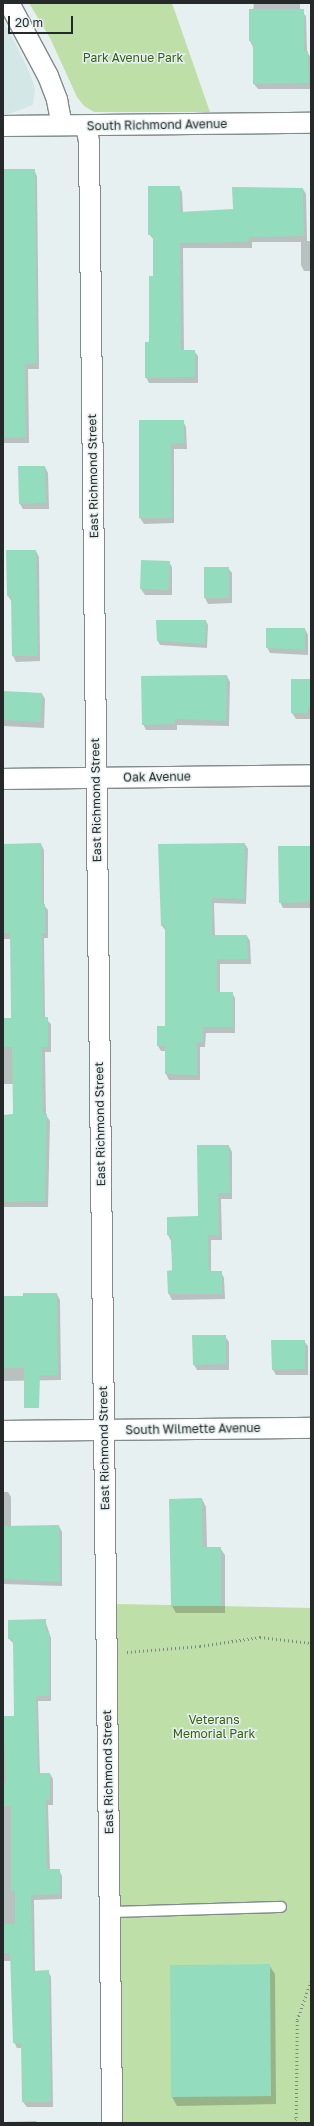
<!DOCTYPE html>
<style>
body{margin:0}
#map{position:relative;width:314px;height:2126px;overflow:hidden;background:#e7f0f0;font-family:"Golos Text",sans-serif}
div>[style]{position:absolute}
.built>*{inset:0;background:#d4e7e7}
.green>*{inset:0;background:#bee0a8}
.shadow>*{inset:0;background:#0003}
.building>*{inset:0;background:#93dcbd}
.path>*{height:2.5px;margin-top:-1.25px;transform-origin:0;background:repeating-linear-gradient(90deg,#808686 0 1px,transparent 0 4px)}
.roads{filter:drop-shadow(1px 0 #828a8a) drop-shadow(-1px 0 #828a8a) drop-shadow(0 1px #828a8a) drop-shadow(0 -1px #828a8a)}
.lane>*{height:10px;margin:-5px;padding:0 5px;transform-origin:5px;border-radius:5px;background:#fff}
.street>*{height:20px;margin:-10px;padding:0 10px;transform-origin:10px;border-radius:10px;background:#fff}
span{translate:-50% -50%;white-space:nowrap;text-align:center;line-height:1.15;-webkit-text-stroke:3px #e7f0f0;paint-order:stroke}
.park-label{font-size:12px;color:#386112}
.street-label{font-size:12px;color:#262929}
.frame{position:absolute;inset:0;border:4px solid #262929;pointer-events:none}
.scale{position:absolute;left:8px;top:16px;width:65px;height:18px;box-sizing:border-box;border:2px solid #262929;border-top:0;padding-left:5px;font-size:12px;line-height:14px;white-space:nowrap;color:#262929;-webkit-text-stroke:3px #e7f0f0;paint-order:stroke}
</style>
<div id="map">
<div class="built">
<div style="clip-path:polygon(3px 19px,28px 69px,35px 88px,33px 105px,3px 116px)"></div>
</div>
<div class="green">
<div style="clip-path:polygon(29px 3px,172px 3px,210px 112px,94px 112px,84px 106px,77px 97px,50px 38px)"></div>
<div style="clip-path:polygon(116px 1604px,311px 1608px,311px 2123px,121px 2123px)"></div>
</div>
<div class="shadow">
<div style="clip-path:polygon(254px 3px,300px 3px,300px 10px,306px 16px,307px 52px,311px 58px,311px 89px,258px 89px,254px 84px,253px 47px,250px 41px)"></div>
<div style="clip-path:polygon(34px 170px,37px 176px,39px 369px,28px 369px,29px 443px,3px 443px,3px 208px)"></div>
<div style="clip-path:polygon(179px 187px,182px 192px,183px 213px,234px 210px,303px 189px,306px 194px,307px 241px,311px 241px,311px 271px,304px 271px,301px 265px,301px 242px,252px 242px,252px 248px,183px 248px,184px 351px,194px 351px,198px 356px,198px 383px,149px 383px,146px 377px,154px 277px,154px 240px,149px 234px)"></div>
<div style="clip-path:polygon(140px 421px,183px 421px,186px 427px,187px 449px,174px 449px,174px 523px,144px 524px,140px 518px)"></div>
<div style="clip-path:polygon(45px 467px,48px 473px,49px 509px,23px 509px,20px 504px)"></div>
<div style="clip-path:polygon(36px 551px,39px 557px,40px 661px,16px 662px,13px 656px,12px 602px,8px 596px)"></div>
<div style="clip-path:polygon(169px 562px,172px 567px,172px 595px,145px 595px,141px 589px)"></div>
<div style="clip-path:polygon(228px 568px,232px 573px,232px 603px,208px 604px,205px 598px)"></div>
<div style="clip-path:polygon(206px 621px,208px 625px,207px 648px,160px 645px,158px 641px)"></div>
<div style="clip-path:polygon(305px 629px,308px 635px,308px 655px,270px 653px,267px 647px)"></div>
<div style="clip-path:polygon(227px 676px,230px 682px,229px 726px,177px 725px,177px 730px,146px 730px,143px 724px)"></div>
<div style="clip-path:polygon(292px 680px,311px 680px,311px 719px,296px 719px,292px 713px)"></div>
<div style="clip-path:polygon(3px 692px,42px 694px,45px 699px,44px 728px,3px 726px)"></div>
<div style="clip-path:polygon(41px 844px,44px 850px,44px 905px,48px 910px,48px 938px,44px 938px,45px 1018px,51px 1024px,51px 1052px,45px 1052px,46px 1115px,50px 1121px,48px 1207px,3px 1207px,3px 1116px,14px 1115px,14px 1084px,3px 1084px,3px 1019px,12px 1019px,11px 939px,3px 939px,3px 845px)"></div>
<div style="clip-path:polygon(245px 844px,248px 849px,246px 904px,214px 903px,215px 936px,247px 936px,250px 941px,251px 964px,220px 964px,220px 993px,232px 993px,235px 998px,235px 1033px,206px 1033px,205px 1047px,200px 1047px,200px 1080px,169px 1080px,166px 1074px,166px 1051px,161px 1051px,158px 1046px,166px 1027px,166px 931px,162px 926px)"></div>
<div style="clip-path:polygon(311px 847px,311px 908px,283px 908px,280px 902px)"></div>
<div style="clip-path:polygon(229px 1146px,232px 1152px,232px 1199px,221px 1199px,222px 1240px,211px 1240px,211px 1272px,221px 1272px,224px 1278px,225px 1299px,172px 1300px,169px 1294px,173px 1271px,171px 1241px,168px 1235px,199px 1217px)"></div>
<div style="clip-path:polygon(57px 1294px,60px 1300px,61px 1380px,3px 1381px,3px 1297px)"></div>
<div style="clip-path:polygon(225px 1336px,229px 1342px,229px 1370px,197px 1370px,194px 1365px)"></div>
<div style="clip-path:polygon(304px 1341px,308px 1346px,308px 1375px,276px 1375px,273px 1370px)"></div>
<div style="clip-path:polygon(3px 1492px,8px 1492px,11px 1497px,11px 1527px,59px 1526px,62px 1532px,62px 1586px,3px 1584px)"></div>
<div style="clip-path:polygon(202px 1499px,206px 1507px,207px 1548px,220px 1548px,225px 1555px,225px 1613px,176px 1613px,172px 1606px)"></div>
<div style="clip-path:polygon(45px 1620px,51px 1638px,51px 1701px,38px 1701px,40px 1774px,50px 1774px,53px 1779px,53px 1805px,48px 1805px,50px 1870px,59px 1870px,62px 1876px,62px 1899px,34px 1900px,35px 1972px,48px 1971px,51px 1977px,53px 2107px,27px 2107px,23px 2102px,22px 2048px,17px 2048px,14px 2042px,11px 1961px,3px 1961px,3px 1717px,15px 1717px,14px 1644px,9px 1639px,9px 1621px)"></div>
<div style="clip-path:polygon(269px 1965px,275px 1974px,276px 2104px,177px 2106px,172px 2097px)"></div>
<div style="clip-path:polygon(36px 2121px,37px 2123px,3px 2123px,3px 2122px)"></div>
</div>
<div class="building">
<div style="clip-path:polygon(249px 9px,304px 9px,304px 51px,308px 51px,309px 83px,253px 84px,253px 41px,249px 41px)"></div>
<div style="clip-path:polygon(3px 169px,35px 169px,37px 363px,25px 364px,26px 437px,3px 438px)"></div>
<div style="clip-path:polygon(148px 186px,180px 186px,180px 212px,233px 209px,232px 187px,303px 188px,304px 236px,249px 237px,249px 242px,180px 243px,181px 350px,195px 350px,195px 377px,145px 378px,145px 342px,149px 342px,149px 276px,153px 276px,153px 235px,148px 235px)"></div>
<div style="clip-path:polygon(139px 420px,184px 420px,184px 443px,171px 444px,172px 518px,139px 518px)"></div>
<div style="clip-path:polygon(18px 466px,45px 466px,46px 503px,19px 504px)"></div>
<div style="clip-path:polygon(6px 550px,36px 550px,38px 656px,12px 656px,11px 596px,7px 596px)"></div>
<div style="clip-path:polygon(141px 560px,170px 561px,169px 590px,140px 589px)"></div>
<div style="clip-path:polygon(204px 567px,229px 567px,229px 598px,204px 598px)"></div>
<div style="clip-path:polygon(156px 620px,206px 620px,205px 644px,157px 641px)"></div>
<div style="clip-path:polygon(266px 628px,305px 628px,305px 650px,266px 648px)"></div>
<div style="clip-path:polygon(227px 675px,226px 721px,175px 719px,175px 724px,142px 725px,141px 676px)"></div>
<div style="clip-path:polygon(291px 679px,311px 679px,311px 707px,308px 707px,308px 713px,291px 713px)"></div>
<div style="clip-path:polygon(3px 691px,42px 693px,41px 722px,3px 720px)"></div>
<div style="clip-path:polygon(41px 843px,42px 904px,45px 904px,45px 933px,42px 933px,43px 1017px,48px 1017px,48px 1047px,42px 1047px,43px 1114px,47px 1114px,45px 1201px,3px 1202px,3px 1115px,13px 1114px,12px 1047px,3px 1047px,3px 1018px,11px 1018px,10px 933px,3px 933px,3px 844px)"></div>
<div style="clip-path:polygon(245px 843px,244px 899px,212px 898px,212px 935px,247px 935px,248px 959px,217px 959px,217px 992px,233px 992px,233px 1027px,203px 1027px,203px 1042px,197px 1042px,197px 1075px,165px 1074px,165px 1046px,157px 1046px,157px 1026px,165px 1026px,165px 926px,161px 926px,158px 844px)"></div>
<div style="clip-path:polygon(278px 846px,311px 846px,311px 902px,279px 903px)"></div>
<div style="clip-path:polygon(197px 1145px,229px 1145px,230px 1193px,218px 1193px,219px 1235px,208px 1235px,209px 1271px,222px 1271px,222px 1294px,168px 1294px,167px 1271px,172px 1270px,171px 1235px,167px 1235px,167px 1217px,198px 1216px)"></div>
<div style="clip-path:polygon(23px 1293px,57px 1293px,58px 1375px,40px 1375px,39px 1408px,24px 1408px,24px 1368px,3px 1368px,3px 1296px,23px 1296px)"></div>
<div style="clip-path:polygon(192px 1335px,226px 1335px,226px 1364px,193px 1365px)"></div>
<div style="clip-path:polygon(271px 1340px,305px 1340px,305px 1369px,272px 1370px)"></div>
<div style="clip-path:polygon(202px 1498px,203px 1547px,221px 1547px,221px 1606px,171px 1606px,169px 1499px)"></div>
<div style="clip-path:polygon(59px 1525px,60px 1582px,3px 1579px,3px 1526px)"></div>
<div style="clip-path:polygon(46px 1619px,46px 1632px,49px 1631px,49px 1696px,36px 1696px,38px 1773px,50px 1773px,50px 1800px,46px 1800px,47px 1869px,60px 1869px,60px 1894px,31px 1895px,33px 1971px,49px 1970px,51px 2102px,22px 2102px,21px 2043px,13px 2043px,10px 1953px,3px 1953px,3px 1924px,15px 1924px,15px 1891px,11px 1891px,11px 1806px,3px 1806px,3px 1783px,6px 1783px,3px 1716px,14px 1716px,13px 1639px,8px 1639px,8px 1620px)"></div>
<div style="clip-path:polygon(270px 1964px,271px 2096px,171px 2097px,170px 1965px)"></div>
</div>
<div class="path">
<div style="left:127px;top:1652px;width:73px;rotate:-4.7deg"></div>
<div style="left:200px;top:1646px;width:61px;rotate:-8.5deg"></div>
<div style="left:260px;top:1637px;width:51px;rotate:6.7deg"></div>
<div style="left:293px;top:2123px;width:6px;rotate:-59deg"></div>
<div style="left:296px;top:2118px;width:98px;rotate:-89.4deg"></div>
<div style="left:297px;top:2020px;width:41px;rotate:-70.3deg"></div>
</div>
<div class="roads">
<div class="lane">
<div style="left:109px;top:1912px;width:172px;rotate:-1.7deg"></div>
</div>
<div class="street">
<div style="left:9px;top:3px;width:83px;rotate:61.9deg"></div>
<div style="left:48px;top:76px;width:26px;rotate:69deg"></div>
<div style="left:57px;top:100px;width:25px;rotate:79deg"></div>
<div style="left:3px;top:126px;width:308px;rotate:-0.6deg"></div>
<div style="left:86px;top:126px;width:16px;rotate:79deg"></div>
<div style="left:89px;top:142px;width:1981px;rotate:89.33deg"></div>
<div style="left:3px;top:779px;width:308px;rotate:-0.7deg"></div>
<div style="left:3px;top:1431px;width:308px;rotate:-0.6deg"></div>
</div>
</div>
<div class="park-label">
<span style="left:133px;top:58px">Park Avenue Park</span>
<span style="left:214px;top:1727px">Veterans<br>Memorial Park</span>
</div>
<div class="street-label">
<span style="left:157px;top:125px;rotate:-1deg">South Richmond Avenue</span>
<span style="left:93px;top:476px;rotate:-91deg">East Richmond Street</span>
<span style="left:157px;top:777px;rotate:-1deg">Oak Avenue</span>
<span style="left:96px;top:800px;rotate:-91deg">East Richmond Street</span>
<span style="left:100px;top:1124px;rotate:-91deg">East Richmond Street</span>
<span style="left:193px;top:1429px;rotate:-1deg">South Wilmette Avenue</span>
<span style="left:104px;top:1448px;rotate:-91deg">East Richmond Street</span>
<span style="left:108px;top:1772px;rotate:-91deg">East Richmond Street</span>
</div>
<div class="frame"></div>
<div class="scale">20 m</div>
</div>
